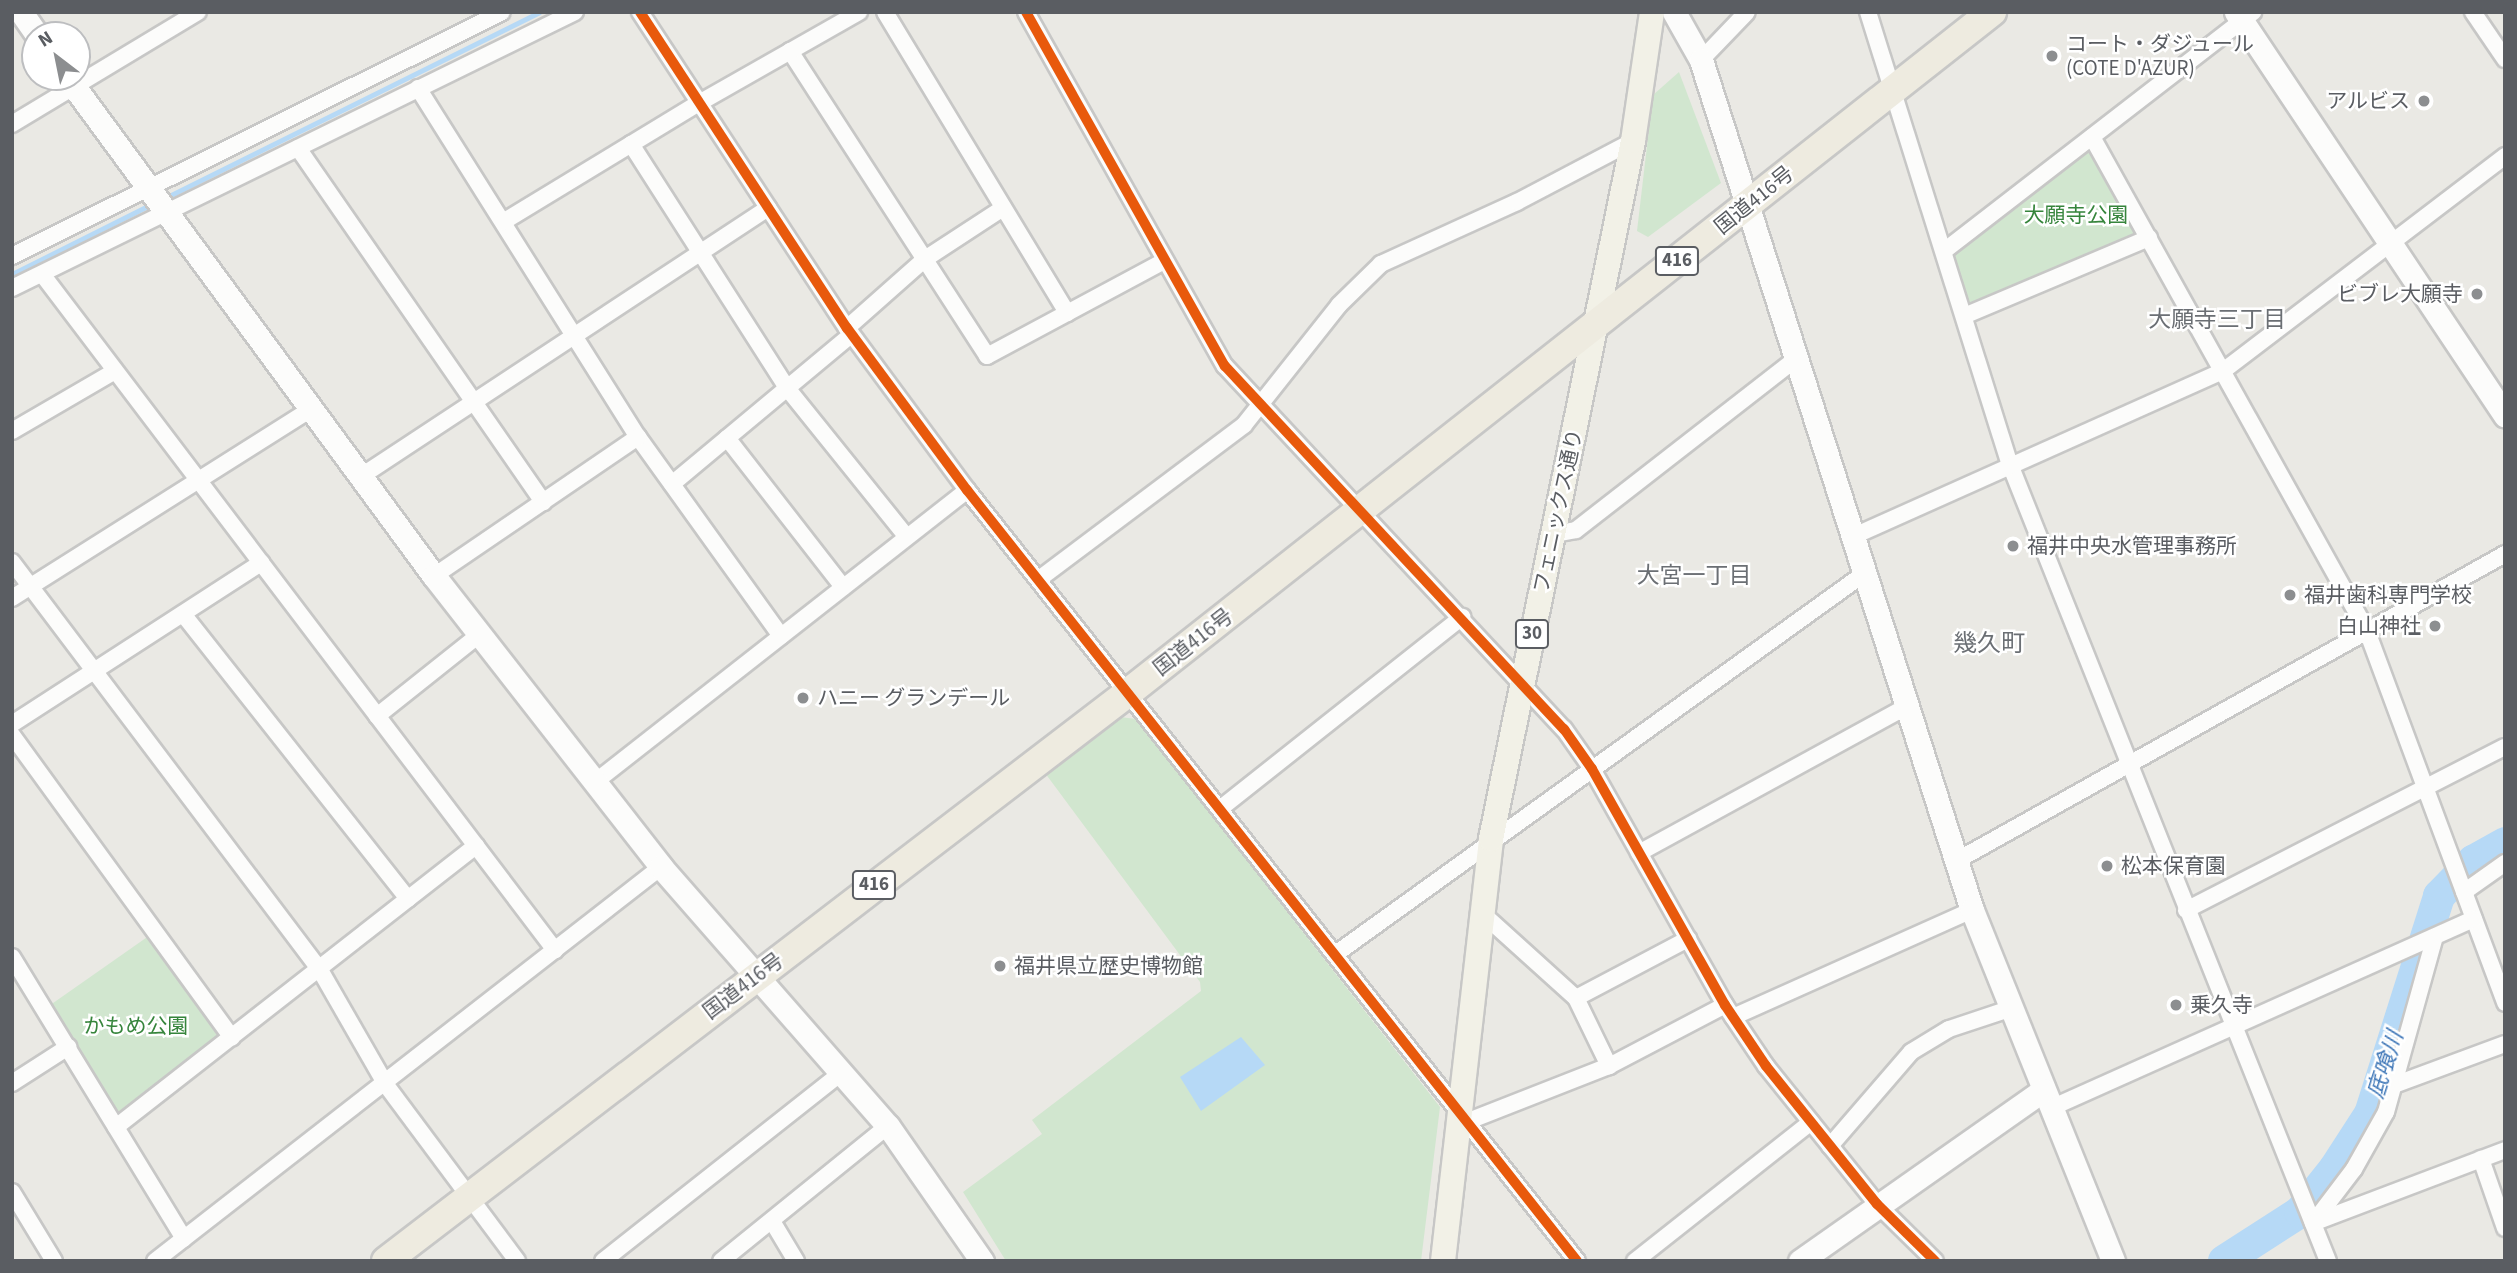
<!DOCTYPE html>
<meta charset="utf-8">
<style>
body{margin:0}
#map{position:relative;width:2517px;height:1273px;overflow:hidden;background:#eae9e4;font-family:"Source Sans 3","Noto Sans JP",sans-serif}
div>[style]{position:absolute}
.green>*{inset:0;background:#d1e6cf}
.water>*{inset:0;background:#b6d9f6}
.stream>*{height:5px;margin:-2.5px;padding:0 2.5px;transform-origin:2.5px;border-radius:2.5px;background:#b6d9f6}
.river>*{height:32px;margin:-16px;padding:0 16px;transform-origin:16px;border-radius:16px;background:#b6d9f6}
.roads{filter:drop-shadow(2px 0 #c7c7c6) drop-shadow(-2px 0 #c7c7c6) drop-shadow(0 2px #c7c7c6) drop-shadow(0 -2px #c7c7c6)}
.street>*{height:16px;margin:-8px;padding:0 8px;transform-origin:8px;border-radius:8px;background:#fcfcfb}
.secondary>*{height:23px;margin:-11.5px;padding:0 11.5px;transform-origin:11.5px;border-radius:11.5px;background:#fcfcfb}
.primary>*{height:24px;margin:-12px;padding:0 12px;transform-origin:12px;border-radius:12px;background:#f2f1e7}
.highway>*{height:28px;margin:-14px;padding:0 14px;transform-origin:14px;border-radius:14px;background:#eeebe0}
.cycleway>*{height:10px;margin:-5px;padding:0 5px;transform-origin:5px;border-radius:5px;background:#e8590c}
.dots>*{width:19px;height:19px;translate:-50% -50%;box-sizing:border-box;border:4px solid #fff;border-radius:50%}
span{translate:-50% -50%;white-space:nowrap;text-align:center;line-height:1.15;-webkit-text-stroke:5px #fff;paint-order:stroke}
.shield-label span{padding:2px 5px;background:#fff;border:2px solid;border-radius:5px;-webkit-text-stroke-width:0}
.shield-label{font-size:19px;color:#5a5d62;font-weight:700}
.poi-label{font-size:21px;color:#5a5d62}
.left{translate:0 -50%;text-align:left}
.right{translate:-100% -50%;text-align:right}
.street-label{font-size:21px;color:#5a5d62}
.park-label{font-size:21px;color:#36853c}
.neighbourhood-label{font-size:23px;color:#6b6f74}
.water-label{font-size:23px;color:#4078b8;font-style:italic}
.quarter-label{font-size:24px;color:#6b6f74}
.frame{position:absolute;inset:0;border:14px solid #5a5d62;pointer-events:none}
.north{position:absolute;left:21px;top:21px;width:70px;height:70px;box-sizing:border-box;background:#fff;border:2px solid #bdbec0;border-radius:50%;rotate:328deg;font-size:19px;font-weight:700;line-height:28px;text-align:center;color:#5a5d62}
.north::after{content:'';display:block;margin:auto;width:24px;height:32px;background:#8c8e90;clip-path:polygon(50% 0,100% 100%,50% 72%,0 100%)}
</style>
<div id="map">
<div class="green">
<div style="clip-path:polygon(1679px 72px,1721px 183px,1648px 237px,1637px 231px,1653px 95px)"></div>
<div style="clip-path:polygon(2084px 148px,2097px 151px,2144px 238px,1967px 311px,1948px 253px)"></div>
<div style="clip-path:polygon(1120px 717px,1136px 719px,1440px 1107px,1421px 1261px,1006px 1261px,963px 1192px,1042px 1134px,1032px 1120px,1201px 991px,1200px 982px,1045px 773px)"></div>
<div style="clip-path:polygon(153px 933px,232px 1038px,116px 1126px,46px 1008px)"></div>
</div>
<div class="water">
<div style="clip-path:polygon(1241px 1037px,1265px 1065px,1201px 1111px,1180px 1077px)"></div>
</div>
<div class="stream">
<div style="left:163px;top:199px;width:420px;rotate:-26.4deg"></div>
<div style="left:12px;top:274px;width:159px;rotate:-26.6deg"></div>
</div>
<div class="river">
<div style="left:2224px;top:1261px;width:90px;rotate:-32.8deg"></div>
<div style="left:2300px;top:1212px;width:56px;rotate:-51.5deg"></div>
<div style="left:2335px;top:1168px;width:64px;rotate:-57.1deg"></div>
<div style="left:2370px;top:1114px;width:229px;rotate:-72.4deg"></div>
<div style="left:2439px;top:896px;width:49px;rotate:-45.8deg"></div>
<div style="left:2473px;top:861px;width:37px;rotate:-29deg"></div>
</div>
<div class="roads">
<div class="street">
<div style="left:640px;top:12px;width:378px;rotate:56.8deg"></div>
<div style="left:847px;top:328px;width:202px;rotate:53.5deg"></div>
<div style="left:967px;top:490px;width:983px;rotate:51.65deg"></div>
<div style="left:885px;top:12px;width:352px;rotate:58.8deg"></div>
<div style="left:1026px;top:12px;width:406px;rotate:60.7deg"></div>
<div style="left:1225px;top:366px;width:497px;rotate:47deg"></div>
<div style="left:1564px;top:729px;width:49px;rotate:55deg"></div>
<div style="left:1592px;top:769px;width:271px;rotate:60.6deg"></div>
<div style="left:1725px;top:1005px;width:73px;rotate:56.1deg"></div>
<div style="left:1766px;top:1066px;width:177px;rotate:51.2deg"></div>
<div style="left:1877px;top:1204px;width:81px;rotate:44.5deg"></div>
<div style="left:1868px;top:12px;width:477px;rotate:72.6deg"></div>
<div style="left:2011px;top:467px;width:855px;rotate:68.24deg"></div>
<div style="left:2473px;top:12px;width:57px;rotate:55.8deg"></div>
<div style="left:790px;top:51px;width:363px;rotate:57.1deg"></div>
<div style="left:987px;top:356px;width:201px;rotate:-28.2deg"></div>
<div style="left:1701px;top:60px;width:66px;rotate:-46.2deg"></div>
<div style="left:418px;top:88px;width:413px;rotate:57.8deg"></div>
<div style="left:638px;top:437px;width:245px;rotate:54.3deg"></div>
<div style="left:12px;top:124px;width:217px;rotate:-31.1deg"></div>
<div style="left:2092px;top:137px;width:565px;rotate:60.9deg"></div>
<div style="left:2367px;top:631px;width:397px;rotate:69.6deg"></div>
<div style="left:631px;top:144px;width:290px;rotate:57.4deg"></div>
<div style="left:787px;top:388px;width:191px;rotate:51.2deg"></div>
<div style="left:298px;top:148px;width:431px;rotate:55.3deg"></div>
<div style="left:503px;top:222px;width:229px;rotate:-31.3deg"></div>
<div style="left:699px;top:103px;width:184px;rotate:-29.6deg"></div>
<div style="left:1944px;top:251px;width:391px;rotate:-37.7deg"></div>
<div style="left:12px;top:256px;width:547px;rotate:-26.47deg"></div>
<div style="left:42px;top:274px;width:849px;rotate:52.81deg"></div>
<div style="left:12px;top:288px;width:627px;rotate:-26.12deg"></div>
<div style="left:1964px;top:316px;width:201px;rotate:-22.9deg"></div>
<div style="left:847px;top:328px;width:104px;rotate:-41.5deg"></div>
<div style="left:925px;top:259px;width:93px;rotate:-33.2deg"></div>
<div style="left:12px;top:431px;width:119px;rotate:-30.2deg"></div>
<div style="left:727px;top:438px;width:189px;rotate:52.1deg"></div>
<div style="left:360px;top:477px;width:489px;rotate:-33.4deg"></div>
<div style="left:672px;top:484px;width:233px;rotate:-39.8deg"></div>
<div style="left:1554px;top:534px;width:22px;rotate:-10deg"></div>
<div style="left:1576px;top:530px;width:280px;rotate:-37.9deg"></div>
<div style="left:1854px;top:536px;width:404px;rotate:-24.1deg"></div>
<div style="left:2223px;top:371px;width:355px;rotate:-37.3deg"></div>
<div style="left:12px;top:562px;width:511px;rotate:52.95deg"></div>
<div style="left:320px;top:970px;width:133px;rotate:60.1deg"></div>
<div style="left:386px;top:1085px;width:219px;rotate:53.3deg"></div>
<div style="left:434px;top:576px;width:247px;rotate:-34.3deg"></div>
<div style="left:1039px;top:579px;width:256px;rotate:-36.9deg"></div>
<div style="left:1244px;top:425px;width:153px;rotate:-51.6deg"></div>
<div style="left:1339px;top:305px;width:59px;rotate:-44.3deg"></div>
<div style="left:1381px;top:264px;width:149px;rotate:-24.5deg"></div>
<div style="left:1517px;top:202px;width:131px;rotate:-27.7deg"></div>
<div style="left:12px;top:598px;width:352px;rotate:-32.3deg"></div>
<div style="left:183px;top:614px;width:363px;rotate:51.7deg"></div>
<div style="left:377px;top:716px;width:132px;rotate:-38.5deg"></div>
<div style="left:12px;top:724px;width:297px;rotate:-32.9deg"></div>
<div style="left:12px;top:735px;width:374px;rotate:54deg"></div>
<div style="left:595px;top:782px;width:473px;rotate:-38.1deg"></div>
<div style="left:1221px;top:808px;width:308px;rotate:-38.4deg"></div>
<div style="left:1639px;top:853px;width:307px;rotate:-28.7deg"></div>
<div style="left:1956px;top:861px;width:629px;rotate:-29.21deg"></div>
<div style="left:2464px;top:892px;width:50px;rotate:-35.3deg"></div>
<div style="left:2186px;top:910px;width:358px;rotate:-27.1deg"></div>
<div style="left:1484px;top:915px;width:124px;rotate:42.1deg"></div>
<div style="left:1576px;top:998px;width:76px;rotate:64.1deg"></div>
<div style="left:1337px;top:953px;width:651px;rotate:-35.74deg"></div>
<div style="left:12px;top:957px;width:330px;rotate:58.6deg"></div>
<div style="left:1576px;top:998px;width:127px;rotate:-27.8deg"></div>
<div style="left:1733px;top:1017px;width:262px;rotate:-24.1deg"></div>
<div style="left:12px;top:1083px;width:67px;rotate:-32.7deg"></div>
<div style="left:2394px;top:1085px;width:118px;rotate:-20.3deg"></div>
<div style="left:2051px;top:1108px;width:463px;rotate:-24.1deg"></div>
<div style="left:1466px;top:1122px;width:154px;rotate:-21.4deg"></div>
<div style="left:1609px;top:1066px;width:131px;rotate:-27.7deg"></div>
<div style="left:116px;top:1127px;width:457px;rotate:-38deg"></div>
<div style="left:1830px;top:1146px;width:124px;rotate:-49.2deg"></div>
<div style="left:1911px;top:1052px;width:44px;rotate:-31.2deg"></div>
<div style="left:1949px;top:1029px;width:63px;rotate:-18.4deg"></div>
<div style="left:2481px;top:1159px;width:73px;rotate:70.8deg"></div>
<div style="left:12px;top:1192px;width:81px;rotate:58.7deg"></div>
<div style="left:772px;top:1221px;width:47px;rotate:59deg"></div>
<div style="left:2313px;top:1223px;width:68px;rotate:-52.8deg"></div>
<div style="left:2354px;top:1169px;width:65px;rotate:-60.7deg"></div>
<div style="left:2386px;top:1112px;width:182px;rotate:-74.4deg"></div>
<div style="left:2313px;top:1223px;width:205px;rotate:-20.8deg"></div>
<div style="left:155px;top:1261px;width:641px;rotate:-37.91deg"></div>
<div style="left:603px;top:1261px;width:303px;rotate:-38.3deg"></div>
<div style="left:721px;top:1261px;width:215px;rotate:-39deg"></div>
<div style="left:1635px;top:1261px;width:224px;rotate:-38.3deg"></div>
</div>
<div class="secondary">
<div style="left:21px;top:12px;width:28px;rotate:55deg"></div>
<div style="left:1674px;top:12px;width:55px;rotate:60.6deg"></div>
<div style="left:1701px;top:60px;width:892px;rotate:72.32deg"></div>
<div style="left:1972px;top:910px;width:378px;rotate:68.1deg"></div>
<div style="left:2236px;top:12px;width:485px;rotate:56.3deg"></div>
<div style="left:67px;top:77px;width:619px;rotate:53.67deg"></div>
<div style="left:434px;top:576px;width:369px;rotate:52deg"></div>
<div style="left:661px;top:867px;width:344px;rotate:48.8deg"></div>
<div style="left:888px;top:1126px;width:165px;rotate:55.2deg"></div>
<div style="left:1800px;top:1261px;width:297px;rotate:-35.1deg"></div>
</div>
<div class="primary">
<div style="left:1443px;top:1261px;width:425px;rotate:-83.5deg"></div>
<div style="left:1491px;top:839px;width:712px;rotate:-78.5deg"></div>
<div style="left:1633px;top:141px;width:130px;rotate:-81.6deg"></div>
</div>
<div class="highway">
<div style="left:386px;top:1261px;width:936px;rotate:-37.45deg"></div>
<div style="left:1129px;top:692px;width:1099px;rotate:-38.24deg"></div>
</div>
</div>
<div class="cycleway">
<div style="left:640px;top:12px;width:378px;rotate:56.8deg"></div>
<div style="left:847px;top:328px;width:202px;rotate:53.5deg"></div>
<div style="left:967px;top:490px;width:983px;rotate:51.65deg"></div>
<div style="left:1026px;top:12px;width:406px;rotate:60.7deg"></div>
<div style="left:1225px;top:366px;width:497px;rotate:47deg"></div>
<div style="left:1564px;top:729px;width:49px;rotate:55deg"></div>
<div style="left:1592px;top:769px;width:271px;rotate:60.6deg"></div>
<div style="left:1725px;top:1005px;width:73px;rotate:56.1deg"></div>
<div style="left:1766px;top:1066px;width:177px;rotate:51.2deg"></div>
<div style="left:1877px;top:1204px;width:81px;rotate:44.5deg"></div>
</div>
<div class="dots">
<div style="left:2052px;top:56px;background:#8c8e90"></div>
<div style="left:2424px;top:101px;background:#8c8e90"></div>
<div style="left:2477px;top:294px;background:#8c8e90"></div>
<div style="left:2013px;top:546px;background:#8c8e90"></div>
<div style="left:2290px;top:595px;background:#8c8e90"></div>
<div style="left:2435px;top:626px;background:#8c8e90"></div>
<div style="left:803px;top:698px;background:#8c8e90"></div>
<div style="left:2107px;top:866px;background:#8c8e90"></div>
<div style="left:1000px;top:966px;background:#8c8e90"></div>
<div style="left:2176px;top:1005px;background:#8c8e90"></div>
</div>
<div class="shield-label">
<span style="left:1677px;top:261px">416</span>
<span style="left:1532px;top:634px">30</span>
<span style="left:874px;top:885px">416</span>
</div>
<div class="poi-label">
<span class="left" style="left:2066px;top:56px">コート・ダジュール<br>(COTE D'AZUR)</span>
<span class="right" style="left:2410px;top:101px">アルビス</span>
<span class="right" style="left:2463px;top:294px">ビブレ大願寺</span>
<span class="left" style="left:2027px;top:546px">福井中央水管理事務所</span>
<span class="left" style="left:2304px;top:595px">福井歯科専門学校</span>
<span class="right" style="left:2421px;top:626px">白山神社</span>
<span class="left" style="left:817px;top:698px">ハニー グランデール</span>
<span class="left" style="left:2121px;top:866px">松本保育園</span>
<span class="left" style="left:1014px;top:966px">福井県立歴史博物館</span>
<span class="left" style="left:2190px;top:1005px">乗久寺</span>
</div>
<div class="street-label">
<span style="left:1754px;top:200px;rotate:-39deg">国道416号</span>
<span style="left:1558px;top:511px;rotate:-78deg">フェニックス通り</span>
<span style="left:1193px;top:642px;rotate:-38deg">国道416号</span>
<span style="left:743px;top:986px;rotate:-37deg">国道416号</span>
</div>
<div class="park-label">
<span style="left:2076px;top:215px">大願寺公園</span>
<span style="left:136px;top:1026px">かもめ公園</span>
</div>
<div class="neighbourhood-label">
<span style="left:2217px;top:320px">大願寺三丁目</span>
<span style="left:1694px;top:576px">大宮一丁目</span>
</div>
<div class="water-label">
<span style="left:2386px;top:1065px;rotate:-72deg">底喰川</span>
</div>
<div class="quarter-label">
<span style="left:1989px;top:644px">幾久町</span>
</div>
<div class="frame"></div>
<div class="north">N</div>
</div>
